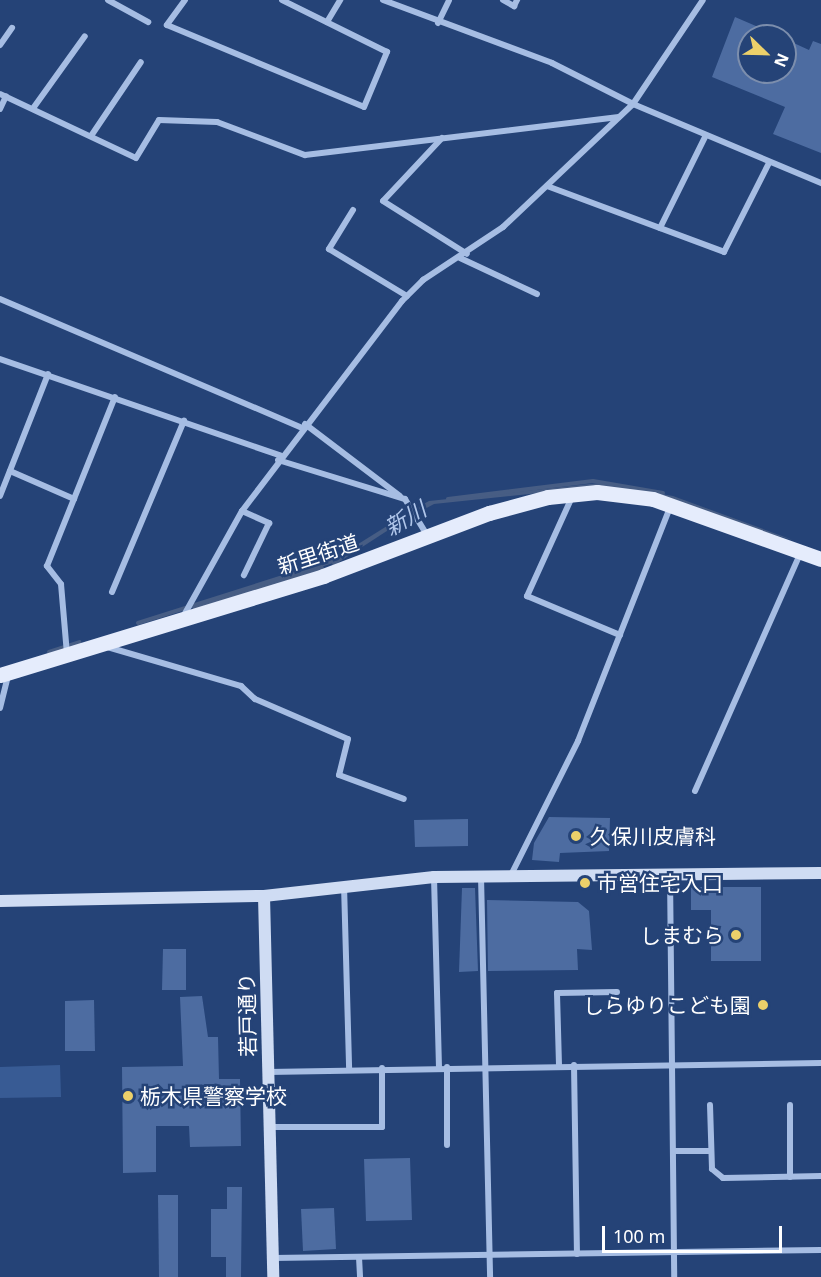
<!DOCTYPE html>
<meta charset="utf-8">
<style>
body{margin:0}
#map{position:relative;width:821px;height:1277px;overflow:hidden;background:#254377;font-family:"Noto Sans","Noto Sans JP",sans-serif}
div>[style]{position:absolute}
.green>*{inset:0;background:#385b94}
.water>*{inset:0;background:#475d84}
.stream>*{height:4px;margin:-2px;padding:0 2px;transform-origin:2px;border-radius:2px;background:#475d84}
.building>*{inset:0;background:#4d6ca1}
.street>*{height:6px;margin:-3px;padding:0 3px;transform-origin:3px;border-radius:3px;background:#a6bde3}
.secondary>*{height:12px;margin:-6px;padding:0 6px;transform-origin:6px;border-radius:6px;background:#cfdcf3}
.primary>*{height:15px;margin:-7.5px;padding:0 7.5px;transform-origin:7.5px;border-radius:7.5px;background:#e5ecfc}
.dots>*{width:16px;height:16px;translate:-50% -50%;box-sizing:border-box;border:3px solid #254377;border-radius:50%}
span{translate:-50% -50%;white-space:nowrap;text-align:center;line-height:1.15;-webkit-text-stroke:5px #254377;paint-order:stroke}
.street-label{font-size:21px;color:#fff}
.poi-label{font-size:21px;color:#fff}
.left{translate:0 -50%;text-align:left}
.right{translate:-100% -50%;text-align:right}
.water-label{font-size:22px;color:#b1c7eb;font-style:italic}
.north{position:absolute;left:737px;top:24px;width:60px;height:60px;box-sizing:border-box;background:#254377;border:2px solid #7c8ead;border-radius:50%;rotate:113deg;font-size:16px;font-weight:700;line-height:24px;text-align:center;color:#fff}
.north::after{content:'';display:block;margin:auto;width:21px;height:27px;background:#ecd06a;clip-path:polygon(50% 0,100% 100%,50% 72%,0 100%)}
.scale{position:absolute;left:602px;top:1226px;width:180px;height:27px;box-sizing:border-box;border:3px solid #fff;border-top:0;padding-left:8px;font-size:18px;line-height:21px;white-space:nowrap;color:#fff;-webkit-text-stroke:4px #254377;paint-order:stroke}
</style>
<div id="map">
<div class="green">
<div style="clip-path:polygon(60px 1065px,61px 1097px,0 1098px,0 1067px)"></div>
</div>
<div class="water">
<div style="clip-path:polygon(599px 483px,673px 496px,793px 540px,597px 487px,434px 504px,421px 511px,418px 507px,429px 501px)"></div>
<div style="clip-path:polygon(411px 511px,413px 514px,333px 566px,331px 561px)"></div>
<div style="clip-path:polygon(323px 565px,324px 569px,194px 611px,192px 607px)"></div>
</div>
<div class="stream">
<div style="left:448px;top:499px;width:146px;rotate:-7.1deg"></div>
<div style="left:593px;top:481px;width:71px;rotate:9.7deg"></div>
<div style="left:138px;top:623px;width:206px;rotate:-17.6deg"></div>
<div style="left:49px;top:652px;width:32px;rotate:-18deg"></div>
</div>
<div class="building">
<div style="clip-path:polygon(735px 17px,779px 36px,749px 36px,749px 72px,785px 72px,785px 39px,809px 50px,813px 41px,821px 44px,821px 153px,773px 134px,785px 107px,712px 77px)"></div>
<div style="clip-path:polygon(549px 817px,610px 818px,609px 851px,560px 853px,559px 862px,532px 860px,534px 843px)"></div>
<div style="clip-path:polygon(468px 819px,468px 846px,415px 847px,414px 820px)"></div>
<div style="clip-path:polygon(691px 887px,761px 887px,761px 961px,711px 961px,711px 910px,691px 910px)"></div>
<div style="clip-path:polygon(462px 888px,475px 888px,478px 971px,459px 972px)"></div>
<div style="clip-path:polygon(487px 900px,578px 902px,589px 911px,592px 950px,577px 949px,578px 970px,488px 971px)"></div>
<div style="clip-path:polygon(163px 949px,186px 949px,186px 990px,162px 990px)"></div>
<div style="clip-path:polygon(202px 996px,208px 1037px,218px 1037px,219px 1079px,240px 1079px,241px 1146px,190px 1147px,189px 1126px,156px 1126px,156px 1172px,123px 1173px,122px 1067px,183px 1066px,180px 997px)"></div>
<div style="clip-path:polygon(94px 1000px,95px 1051px,65px 1051px,65px 1001px)"></div>
<div style="clip-path:polygon(410px 1158px,412px 1220px,366px 1221px,364px 1159px)"></div>
<div style="clip-path:polygon(227px 1187px,242px 1187px,241px 1277px,226px 1277px,226px 1257px,211px 1257px,211px 1209px,227px 1209px)"></div>
<div style="clip-path:polygon(158px 1195px,178px 1195px,178px 1277px,159px 1277px)"></div>
<div style="clip-path:polygon(334px 1208px,336px 1249px,303px 1251px,301px 1209px)"></div>
</div>
<div class="street">
<div style="left:108px;top:0;width:46px;rotate:28.8deg"></div>
<div style="left:185px;top:0;width:31px;rotate:126deg"></div>
<div style="left:167px;top:25px;width:213px;rotate:22.6deg"></div>
<div style="left:364px;top:107px;width:60px;rotate:-67.3deg"></div>
<div style="left:387px;top:52px;width:117px;rotate:-153.7deg"></div>
<div style="left:383px;top:0;width:180px;rotate:20.4deg"></div>
<div style="left:552px;top:63px;width:91px;rotate:26.8deg"></div>
<div style="left:633px;top:104px;width:204px;rotate:22.8deg"></div>
<div style="left:503px;top:0;width:13px;rotate:29deg"></div>
<div style="left:514px;top:6px;width:7px;rotate:-63deg"></div>
<div style="left:327px;top:22px;width:26px;rotate:-59deg"></div>
<div style="left:438px;top:23px;width:25px;rotate:-64deg"></div>
<div style="left:0;top:45px;width:21px;rotate:-55deg"></div>
<div style="left:0;top:94px;width:150px;rotate:25.2deg"></div>
<div style="left:136px;top:158px;width:44px;rotate:-58.8deg"></div>
<div style="left:159px;top:120px;width:58px;rotate:2deg"></div>
<div style="left:217px;top:122px;width:94px;rotate:20.6deg"></div>
<div style="left:305px;top:155px;width:316px;rotate:-6.9deg"></div>
<div style="left:34px;top:107px;width:87px;rotate:-54.3deg"></div>
<div style="left:0;top:109px;width:14px;rotate:-65deg"></div>
<div style="left:91px;top:136px;width:89px;rotate:-56deg"></div>
<div style="left:442px;top:138px;width:86px;rotate:133.1deg"></div>
<div style="left:383px;top:201px;width:99px;rotate:32.2deg"></div>
<div style="left:547px;top:186px;width:189px;rotate:20.4deg"></div>
<div style="left:724px;top:252px;width:100px;rotate:-63.2deg"></div>
<div style="left:353px;top:210px;width:46px;rotate:121.6deg"></div>
<div style="left:329px;top:249px;width:91px;rotate:31.1deg"></div>
<div style="left:660px;top:228px;width:102px;rotate:-63.7deg"></div>
<div style="left:460px;top:258px;width:85px;rotate:25.1deg"></div>
<div style="left:0;top:299px;width:328px;rotate:23.1deg"></div>
<div style="left:0;top:359px;width:297px;rotate:19deg"></div>
<div style="left:305px;top:424px;width:119px;rotate:37.2deg"></div>
<div style="left:278px;top:460px;width:133px;rotate:17.1deg"></div>
<div style="left:405px;top:499px;width:42px;rotate:58.6deg"></div>
<div style="left:10px;top:471px;width:70px;rotate:23.6deg"></div>
<div style="left:0;top:496px;width:131px;rotate:-68.5deg"></div>
<div style="left:572px;top:497px;width:109px;rotate:114.4deg"></div>
<div style="left:527px;top:596px;width:101px;rotate:22.8deg"></div>
<div style="left:242px;top:511px;width:30px;rotate:24deg"></div>
<div style="left:269px;top:523px;width:58px;rotate:115.7deg"></div>
<div style="left:112px;top:592px;width:186px;rotate:-67.2deg"></div>
<div style="left:183px;top:617px;width:121px;rotate:-60.9deg"></div>
<div style="left:242px;top:511px;width:264px;rotate:-52.7deg"></div>
<div style="left:402px;top:301px;width:30px;rotate:-45deg"></div>
<div style="left:423px;top:280px;width:96px;rotate:-33.5deg"></div>
<div style="left:503px;top:227px;width:179px;rotate:-43.4deg"></div>
<div style="left:633px;top:104px;width:125px;rotate:-56.1deg"></div>
<div style="left:104px;top:646px;width:143px;rotate:16.3deg"></div>
<div style="left:241px;top:686px;width:19px;rotate:43deg"></div>
<div style="left:255px;top:699px;width:101px;rotate:23.3deg"></div>
<div style="left:348px;top:739px;width:37px;rotate:104deg"></div>
<div style="left:339px;top:775px;width:69px;rotate:20.3deg"></div>
<div style="left:67px;top:654px;width:70px;rotate:-94.9deg"></div>
<div style="left:61px;top:584px;width:23px;rotate:-128deg"></div>
<div style="left:47px;top:566px;width:182px;rotate:-68.1deg"></div>
<div style="left:0;top:708px;width:36px;rotate:-76deg"></div>
<div style="left:695px;top:791px;width:261px;rotate:-66.1deg"></div>
<div style="left:670px;top:874px;width:403px;rotate:89.4deg"></div>
<div style="left:511px;top:875px;width:150px;rotate:-63.4deg"></div>
<div style="left:578px;top:741px;width:251px;rotate:-68.5deg"></div>
<div style="left:481px;top:876px;width:401px;rotate:88.7deg"></div>
<div style="left:434px;top:877px;width:190px;rotate:88.5deg"></div>
<div style="left:344px;top:885px;width:184px;rotate:88.4deg"></div>
<div style="left:559px;top:1065px;width:72px;rotate:-91.6deg"></div>
<div style="left:557px;top:993px;width:60px;rotate:-1deg"></div>
<div style="left:574px;top:1065px;width:189px;rotate:89.1deg"></div>
<div style="left:268px;top:1072px;width:553px;rotate:-0.93deg"></div>
<div style="left:710px;top:1105px;width:64px;rotate:88.2deg"></div>
<div style="left:712px;top:1169px;width:14px;rotate:39deg"></div>
<div style="left:723px;top:1178px;width:98px;rotate:-1.2deg"></div>
<div style="left:790px;top:1105px;width:72px;rotate:90deg"></div>
<div style="left:270px;top:1127px;width:112px"></div>
<div style="left:382px;top:1127px;width:59px;rotate:-90deg"></div>
<div style="left:447px;top:1145px;width:78px;rotate:-90deg"></div>
<div style="left:673px;top:1151px;width:38px"></div>
<div style="left:359px;top:1257px;width:20px;rotate:87deg"></div>
<div style="left:273px;top:1258px;width:548px;rotate:-0.84deg"></div>
</div>
<div class="secondary">
<div style="left:264px;top:896px;width:381px;rotate:88.6deg"></div>
<div style="left:0;top:901px;width:264px;rotate:-1.1deg"></div>
<div style="left:264px;top:896px;width:171px;rotate:-6.4deg"></div>
<div style="left:434px;top:877px;width:387px;rotate:-0.6deg"></div>
</div>
<div class="primary">
<div style="left:0;top:675px;width:338px;rotate:-17deg"></div>
<div style="left:323px;top:576px;width:178px;rotate:-20.8deg"></div>
<div style="left:489px;top:513px;width:61px;rotate:-15.2deg"></div>
<div style="left:548px;top:497px;width:49px;rotate:-5.8deg"></div>
<div style="left:597px;top:492px;width:56px;rotate:7.1deg"></div>
<div style="left:653px;top:499px;width:178px;rotate:19.7deg"></div>
</div>
<div class="dots">
<div style="left:576px;top:836px;background:#ecd06a"></div>
<div style="left:585px;top:883px;background:#ecd06a"></div>
<div style="left:736px;top:935px;background:#ecd06a"></div>
<div style="left:763px;top:1005px;background:#ecd06a"></div>
<div style="left:128px;top:1096px;background:#ecd06a"></div>
</div>
<div class="street-label">
<span style="left:318px;top:554px;rotate:-18deg">新里街道</span>
<span style="left:247px;top:1015px;rotate:-91deg">若戸通り</span>
</div>
<div class="poi-label">
<span class="left" style="left:590px;top:836px">久保川皮膚科</span>
<span class="left" style="left:597px;top:883px">市営住宅入口</span>
<span class="right" style="left:724px;top:935px">しまむら</span>
<span class="right" style="left:751px;top:1005px">しらゆりこども園</span>
<span class="left" style="left:140px;top:1096px">栃木県警察学校</span>
</div>
<div class="water-label">
<span style="left:405px;top:518px;rotate:-31deg">新川</span>
</div>
<div class="north">N</div>
<div class="scale">100 m</div>
</div>
